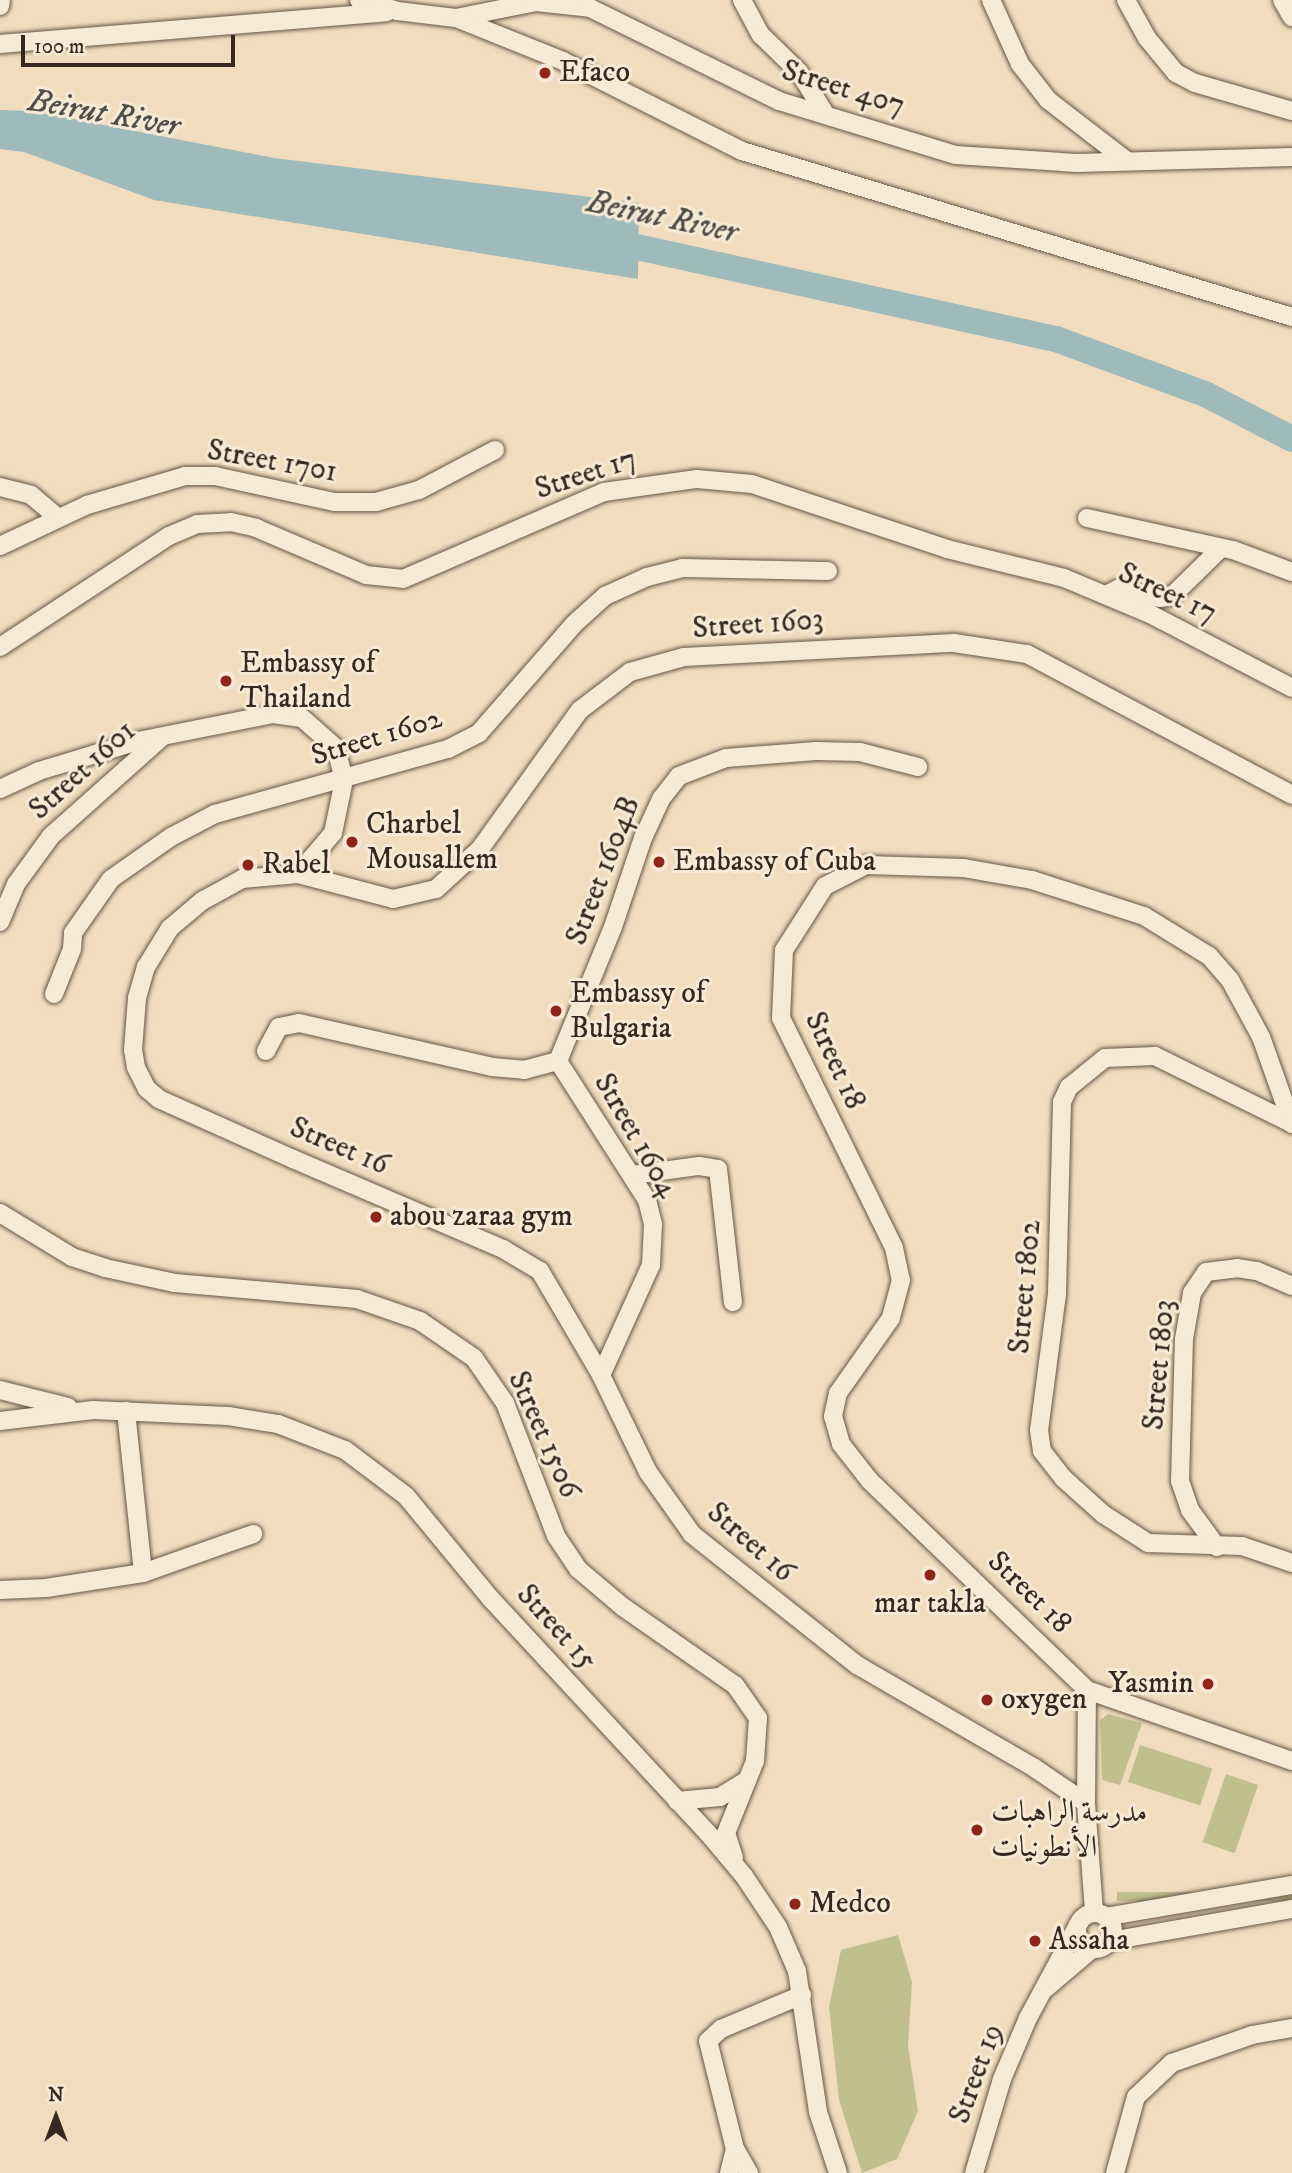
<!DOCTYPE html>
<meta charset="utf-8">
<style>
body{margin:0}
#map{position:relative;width:1292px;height:2173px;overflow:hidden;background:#f1ddbe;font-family:"IM FELL DW Pica",Amiri,serif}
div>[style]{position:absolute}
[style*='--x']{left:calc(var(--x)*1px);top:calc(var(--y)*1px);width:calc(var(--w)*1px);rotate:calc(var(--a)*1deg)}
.green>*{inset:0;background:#c1bf8d;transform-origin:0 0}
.water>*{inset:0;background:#9ebabb}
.river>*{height:26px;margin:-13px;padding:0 13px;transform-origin:13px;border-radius:13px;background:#9ebabb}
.roads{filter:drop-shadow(0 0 2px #655548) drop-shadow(0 0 2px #655548)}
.minor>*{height:18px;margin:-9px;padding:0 9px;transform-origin:9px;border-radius:9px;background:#f6e9d5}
.minor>.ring{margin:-9px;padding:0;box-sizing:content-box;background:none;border:18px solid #f6e9d5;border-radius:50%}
.dots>*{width:19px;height:19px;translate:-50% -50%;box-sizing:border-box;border:4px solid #f6e9d5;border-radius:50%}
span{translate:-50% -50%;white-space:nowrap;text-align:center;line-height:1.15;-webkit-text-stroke:6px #f6e9d5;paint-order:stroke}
.poi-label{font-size:30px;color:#362820}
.left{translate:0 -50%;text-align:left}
.right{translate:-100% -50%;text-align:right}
.street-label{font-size:30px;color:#362820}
.water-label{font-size:32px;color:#504c47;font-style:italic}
.north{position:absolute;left:21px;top:2082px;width:70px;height:70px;-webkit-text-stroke:5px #f6e9d5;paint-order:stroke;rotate:0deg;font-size:19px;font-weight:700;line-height:28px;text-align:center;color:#362820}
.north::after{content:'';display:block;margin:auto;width:24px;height:32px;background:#362820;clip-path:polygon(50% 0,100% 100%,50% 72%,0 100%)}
.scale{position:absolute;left:21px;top:35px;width:214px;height:32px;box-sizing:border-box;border:4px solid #362820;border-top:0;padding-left:9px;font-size:21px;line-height:24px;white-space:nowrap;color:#362820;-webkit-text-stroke:5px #f6e9d5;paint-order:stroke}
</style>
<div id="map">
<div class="green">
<div style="clip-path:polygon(1108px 1714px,1142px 1723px,1120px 1785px,1102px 1780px,1100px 1720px)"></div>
<div style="left:1140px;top:1745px;width:76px;height:39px;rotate:18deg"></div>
<div style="left:1226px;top:1774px;width:34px;height:72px;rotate:19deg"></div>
<div style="left:1292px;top:1892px;width:9px;height:175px;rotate:90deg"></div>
<div style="clip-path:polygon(898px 1935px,912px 1982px,908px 2046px,918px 2111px,897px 2159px,862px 2173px,839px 2100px,829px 2007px,841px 1950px)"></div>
</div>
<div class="water">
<div style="clip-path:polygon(0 110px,32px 111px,274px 158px,639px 203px,638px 279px,154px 200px,24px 152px,0 149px)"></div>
</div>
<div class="river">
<div style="--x:605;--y:240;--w:462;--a:12.4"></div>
<div style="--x:1056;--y:339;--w:159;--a:20.3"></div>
<div style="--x:1205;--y:394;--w:98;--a:27.3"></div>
</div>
<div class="roads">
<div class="minor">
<div style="--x:359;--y:0;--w:40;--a:16"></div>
<div style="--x:397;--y:11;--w:59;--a:6.8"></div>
<div style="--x:456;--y:18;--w:82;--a:-11.3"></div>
<div style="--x:536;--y:2;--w:54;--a:6.3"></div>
<div style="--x:590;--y:8;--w:211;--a:26.2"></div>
<div style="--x:779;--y:101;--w:185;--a:17"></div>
<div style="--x:956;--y:155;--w:121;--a:3.8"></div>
<div style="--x:1077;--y:163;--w:215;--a:-1.6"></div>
<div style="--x:742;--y:0;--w:40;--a:62"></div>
<div style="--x:761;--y:35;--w:53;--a:44.2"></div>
<div style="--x:799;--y:72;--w:47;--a:58"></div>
<div style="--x:991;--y:0;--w:70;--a:65.6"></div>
<div style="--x:1020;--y:64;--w:46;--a:52.1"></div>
<div style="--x:1048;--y:100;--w:100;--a:37.7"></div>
<div style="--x:1126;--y:0;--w:43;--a:61.1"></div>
<div style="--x:1147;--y:38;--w:45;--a:50.4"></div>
<div style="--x:1176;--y:73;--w:21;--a:28"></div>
<div style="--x:1195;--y:83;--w:101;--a:16.1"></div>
<div style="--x:1282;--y:0;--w:20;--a:60"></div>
<div style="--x:0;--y:6;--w:6;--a:-81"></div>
<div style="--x:456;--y:18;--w:115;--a:21.9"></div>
<div style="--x:563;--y:61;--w:200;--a:26.7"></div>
<div style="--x:742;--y:151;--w:575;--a:16.79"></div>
<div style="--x:0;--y:44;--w:388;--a:-4.7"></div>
<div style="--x:0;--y:487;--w:32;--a:14"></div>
<div style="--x:31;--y:495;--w:34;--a:40"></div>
<div style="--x:1087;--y:518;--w:149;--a:12.4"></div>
<div style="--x:1233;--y:550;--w:63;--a:20.4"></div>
<div style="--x:0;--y:546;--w:96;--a:-25.2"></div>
<div style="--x:87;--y:505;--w:102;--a:-16.5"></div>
<div style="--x:185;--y:476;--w:30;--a:0"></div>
<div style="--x:215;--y:476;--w:122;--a:12.3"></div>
<div style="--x:334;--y:502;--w:42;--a:0"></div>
<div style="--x:376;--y:502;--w:45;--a:-15.6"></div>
<div style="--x:419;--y:490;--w:86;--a:-27.8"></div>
<div style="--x:1106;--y:595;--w:13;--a:-27"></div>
<div style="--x:1118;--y:589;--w:43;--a:12.1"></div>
<div style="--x:1160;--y:598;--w:12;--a:-9"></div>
<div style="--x:1172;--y:596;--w:67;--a:-44.4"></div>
<div style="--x:0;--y:647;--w:202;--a:-33.3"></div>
<div style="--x:169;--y:536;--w:30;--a:-23"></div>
<div style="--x:197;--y:524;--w:34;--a:-3"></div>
<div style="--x:231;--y:522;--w:26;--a:13"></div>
<div style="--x:256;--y:528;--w:120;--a:23.1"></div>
<div style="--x:366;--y:575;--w:37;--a:6"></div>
<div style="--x:403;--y:579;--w:219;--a:-23.4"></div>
<div style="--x:604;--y:492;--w:94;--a:-8"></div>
<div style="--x:697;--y:479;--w:55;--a:5.2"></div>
<div style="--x:752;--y:484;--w:206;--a:18.4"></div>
<div style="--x:947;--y:549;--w:121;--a:13.9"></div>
<div style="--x:1064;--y:578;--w:93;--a:22.7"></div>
<div style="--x:1150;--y:614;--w:160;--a:27.5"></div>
<div style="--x:0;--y:789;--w:43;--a:-24.8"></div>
<div style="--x:39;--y:771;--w:103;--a:-16.9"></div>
<div style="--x:138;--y:741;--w:138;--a:-11.3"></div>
<div style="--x:273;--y:714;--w:29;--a:8"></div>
<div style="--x:302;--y:718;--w:45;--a:41.4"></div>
<div style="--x:336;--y:748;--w:33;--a:76"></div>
<div style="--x:344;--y:780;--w:54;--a:101.7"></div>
<div style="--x:333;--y:833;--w:54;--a:130.5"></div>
<div style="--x:0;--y:922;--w:41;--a:-67.2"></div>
<div style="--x:16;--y:884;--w:59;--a:-53.9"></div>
<div style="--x:51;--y:836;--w:149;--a:-41.7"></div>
<div style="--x:54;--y:994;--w:48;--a:-68.2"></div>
<div style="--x:72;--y:949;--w:16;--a:-86"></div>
<div style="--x:73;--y:933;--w:66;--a:-54.9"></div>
<div style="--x:111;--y:879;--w:73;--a:-35"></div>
<div style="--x:171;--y:837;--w:50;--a:-27.6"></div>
<div style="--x:215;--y:814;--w:242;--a:-15.6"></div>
<div style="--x:448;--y:749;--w:35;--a:-27"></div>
<div style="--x:479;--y:733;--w:145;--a:-48.9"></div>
<div style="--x:574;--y:624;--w:42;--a:-42.1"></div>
<div style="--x:605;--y:596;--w:46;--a:-24.3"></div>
<div style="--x:647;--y:577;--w:36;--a:-14"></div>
<div style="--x:682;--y:568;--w:146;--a:1.2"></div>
<div style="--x:266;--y:1051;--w:27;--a:-62"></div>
<div style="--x:279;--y:1027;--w:20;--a:-11"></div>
<div style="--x:299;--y:1023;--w:198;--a:12.8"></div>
<div style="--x:492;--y:1067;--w:32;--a:5"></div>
<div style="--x:524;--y:1070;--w:35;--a:-15"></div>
<div style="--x:558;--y:1061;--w:145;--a:-67.7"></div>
<div style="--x:613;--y:927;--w:94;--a:-71.4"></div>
<div style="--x:643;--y:838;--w:43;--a:-65.2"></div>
<div style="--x:661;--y:799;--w:29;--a:-52"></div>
<div style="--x:679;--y:776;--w:50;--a:-21"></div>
<div style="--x:726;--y:758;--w:90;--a:-4.4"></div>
<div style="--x:816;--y:751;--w:44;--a:1.3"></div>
<div style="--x:860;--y:752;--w:60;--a:14.5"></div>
<div style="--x:558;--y:1061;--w:165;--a:57.4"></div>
<div style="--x:647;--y:1200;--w:25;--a:76"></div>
<div style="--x:653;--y:1224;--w:41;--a:92.8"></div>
<div style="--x:651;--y:1265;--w:121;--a:114.4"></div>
<div style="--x:1291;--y:1123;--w:152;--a:-153.8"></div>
<div style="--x:1155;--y:1056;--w:50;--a:177.7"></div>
<div style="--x:1105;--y:1058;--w:46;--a:141.1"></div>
<div style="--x:1069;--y:1087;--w:17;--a:115"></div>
<div style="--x:1062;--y:1102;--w:192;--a:91.5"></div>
<div style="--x:1057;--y:1294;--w:137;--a:97.5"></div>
<div style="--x:1039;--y:1430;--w:21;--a:82"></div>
<div style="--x:1042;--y:1451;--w:34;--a:52"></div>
<div style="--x:1063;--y:1478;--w:54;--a:42"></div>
<div style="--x:1103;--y:1514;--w:54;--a:32.8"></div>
<div style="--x:1148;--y:1543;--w:94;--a:1.8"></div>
<div style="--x:1242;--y:1546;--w:53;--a:18.8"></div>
<div style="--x:1292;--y:1124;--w:92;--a:-109.6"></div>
<div style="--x:1261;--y:1037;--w:65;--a:-118.5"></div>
<div style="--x:1230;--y:980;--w:32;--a:-131"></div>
<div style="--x:1209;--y:956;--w:76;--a:-148.4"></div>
<div style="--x:1144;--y:916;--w:118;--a:-162.2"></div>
<div style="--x:1032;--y:880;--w:69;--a:-170"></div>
<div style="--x:964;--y:868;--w:98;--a:-178.2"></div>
<div style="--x:866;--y:865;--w:46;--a:152.9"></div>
<div style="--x:825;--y:886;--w:76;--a:122.6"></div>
<div style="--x:784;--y:950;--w:68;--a:92.5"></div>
<div style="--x:781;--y:1018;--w:256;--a:63.8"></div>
<div style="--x:894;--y:1248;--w:33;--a:78"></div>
<div style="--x:901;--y:1280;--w:39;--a:105"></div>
<div style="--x:891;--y:1318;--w:92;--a:125.2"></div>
<div style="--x:838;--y:1393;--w:24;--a:102"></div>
<div style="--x:833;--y:1416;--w:29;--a:74"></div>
<div style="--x:841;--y:1444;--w:47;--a:51.9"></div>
<div style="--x:870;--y:1481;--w:301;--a:43.9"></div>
<div style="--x:1087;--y:1690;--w:217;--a:19.1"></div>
<div style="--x:632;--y:1175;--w:68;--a:-7.7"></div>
<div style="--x:699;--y:1166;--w:19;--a:9"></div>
<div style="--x:718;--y:1169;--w:134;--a:83.6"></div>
<div style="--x:0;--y:1213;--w:84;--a:31.4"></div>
<div style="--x:72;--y:1257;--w:35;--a:18"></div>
<div style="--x:105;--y:1268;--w:72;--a:12.1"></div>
<div style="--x:175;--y:1283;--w:183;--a:5"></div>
<div style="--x:357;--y:1299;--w:67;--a:19.2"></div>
<div style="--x:420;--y:1321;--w:65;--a:34.4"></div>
<div style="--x:474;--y:1358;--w:55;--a:55.4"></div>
<div style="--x:505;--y:1403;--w:142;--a:69"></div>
<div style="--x:556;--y:1536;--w:40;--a:56"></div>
<div style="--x:578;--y:1569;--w:59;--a:40.2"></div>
<div style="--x:623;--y:1607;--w:136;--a:34.9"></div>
<div style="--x:735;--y:1685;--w:40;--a:55.1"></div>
<div style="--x:758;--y:1718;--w:43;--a:94"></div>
<div style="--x:755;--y:1761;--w:78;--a:111.9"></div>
<div style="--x:726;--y:1833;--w:26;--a:72"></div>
<div style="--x:0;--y:1390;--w:70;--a:14"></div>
<div style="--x:126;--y:1411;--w:163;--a:84"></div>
<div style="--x:0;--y:1421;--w:94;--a:-6.7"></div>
<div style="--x:93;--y:1410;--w:135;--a:2.5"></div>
<div style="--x:228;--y:1416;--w:51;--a:9.1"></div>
<div style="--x:278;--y:1424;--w:72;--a:21.2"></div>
<div style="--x:345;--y:1450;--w:76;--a:37"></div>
<div style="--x:406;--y:1496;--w:134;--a:50.5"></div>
<div style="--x:491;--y:1599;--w:318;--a:47.2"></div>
<div style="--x:707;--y:1832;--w:57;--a:49.9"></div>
<div style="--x:744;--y:1876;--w:61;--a:56.3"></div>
<div style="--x:778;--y:1927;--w:48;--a:66.6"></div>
<div style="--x:797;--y:1971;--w:143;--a:81.5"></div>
<div style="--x:818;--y:2112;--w:64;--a:71.8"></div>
<div style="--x:1217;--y:1547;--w:46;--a:-126.1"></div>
<div style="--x:1190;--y:1510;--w:31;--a:-109"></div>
<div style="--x:1180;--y:1481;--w:142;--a:-88.4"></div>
<div style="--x:1184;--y:1339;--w:47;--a:-80.1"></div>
<div style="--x:1192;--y:1293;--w:25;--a:-56"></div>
<div style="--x:1206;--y:1272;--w:31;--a:-7"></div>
<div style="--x:1237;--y:1268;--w:20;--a:9"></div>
<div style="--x:1257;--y:1271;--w:38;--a:23"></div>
<div style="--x:0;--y:1590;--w:46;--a:-2.5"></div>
<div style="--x:46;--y:1588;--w:98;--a:-8.8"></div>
<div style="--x:143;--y:1573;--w:117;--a:-19.5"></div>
<div style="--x:1087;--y:1690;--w:113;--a:90.5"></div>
<div style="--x:1086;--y:1803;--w:110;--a:85.8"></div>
<div style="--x:677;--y:1801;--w:43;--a:-5.3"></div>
<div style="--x:720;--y:1797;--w:32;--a:-32"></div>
<div style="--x:1086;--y:1803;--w:64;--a:-145.8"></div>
<div style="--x:1033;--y:1767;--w:203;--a:-149.9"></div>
<div style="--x:857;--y:1665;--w:211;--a:-141.6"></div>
<div style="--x:692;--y:1534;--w:76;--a:-125.4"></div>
<div style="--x:648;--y:1472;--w:108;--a:-115.9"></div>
<div style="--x:601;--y:1375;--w:121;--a:-120.4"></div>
<div style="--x:540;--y:1271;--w:43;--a:-149.3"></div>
<div style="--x:503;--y:1249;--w:228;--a:-156.8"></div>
<div style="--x:293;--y:1159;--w:147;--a:-155.9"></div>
<div style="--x:159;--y:1099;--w:16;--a:-140"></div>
<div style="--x:147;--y:1089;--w:25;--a:-117"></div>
<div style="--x:136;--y:1067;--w:17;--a:-100"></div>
<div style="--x:133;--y:1050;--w:52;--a:-85.6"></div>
<div style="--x:137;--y:998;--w:32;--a:-74"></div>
<div style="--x:146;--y:967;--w:46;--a:-58.4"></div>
<div style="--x:170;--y:928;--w:42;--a:-40.2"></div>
<div style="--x:202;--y:901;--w:46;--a:-28.8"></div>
<div style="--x:242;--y:879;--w:56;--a:-5.1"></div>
<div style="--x:298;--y:874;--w:98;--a:14.7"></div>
<div style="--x:393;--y:899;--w:44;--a:-13.1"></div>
<div style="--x:436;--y:889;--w:59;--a:-42.3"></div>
<div style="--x:480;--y:849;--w:171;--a:-54.3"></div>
<div style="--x:580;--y:710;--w:63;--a:-37.2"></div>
<div style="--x:630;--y:672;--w:56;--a:-15.5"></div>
<div style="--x:684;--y:657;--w:270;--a:-3"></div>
<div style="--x:954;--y:643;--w:74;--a:8.6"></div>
<div style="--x:1027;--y:654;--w:300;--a:28"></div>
<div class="ring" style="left:1077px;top:1913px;width:18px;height:18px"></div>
<div style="--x:1105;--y:1917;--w:190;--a:-9.7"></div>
<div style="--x:1110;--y:1941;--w:185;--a:-10"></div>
<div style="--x:1046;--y:1988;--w:60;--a:-40.3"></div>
<div style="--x:729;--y:2173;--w:25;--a:-76"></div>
<div style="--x:749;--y:2173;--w:28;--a:-120"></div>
<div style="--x:735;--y:2149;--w:111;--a:-104"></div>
<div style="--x:708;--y:2041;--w:18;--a:-43"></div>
<div style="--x:721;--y:2029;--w:88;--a:-22.8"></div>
<div style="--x:974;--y:2173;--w:98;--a:-73.4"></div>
<div style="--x:1002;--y:2079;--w:66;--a:-66.9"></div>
<div style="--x:1028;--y:2018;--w:103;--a:-61.7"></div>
<div style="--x:1115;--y:2173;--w:79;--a:-74.6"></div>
<div style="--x:1136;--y:2097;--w:50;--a:-43.4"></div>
<div style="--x:1172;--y:2063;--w:85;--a:-19.3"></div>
<div style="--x:1252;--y:2035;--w:41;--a:-9.9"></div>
</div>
</div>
<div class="dots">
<div style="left:545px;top:73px;background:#8f2418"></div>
<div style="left:226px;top:681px;background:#8f2418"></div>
<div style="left:352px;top:842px;background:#8f2418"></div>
<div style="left:659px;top:862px;background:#8f2418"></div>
<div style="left:248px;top:865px;background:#8f2418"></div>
<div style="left:556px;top:1011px;background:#8f2418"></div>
<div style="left:376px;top:1217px;background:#8f2418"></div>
<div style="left:930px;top:1575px;background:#8f2418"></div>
<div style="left:1208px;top:1684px;background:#8f2418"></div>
<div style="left:987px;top:1700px;background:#8f2418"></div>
<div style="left:977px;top:1830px;background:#8f2418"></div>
<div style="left:795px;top:1904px;background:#8f2418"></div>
<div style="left:1035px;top:1941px;background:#8f2418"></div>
</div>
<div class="poi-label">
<span class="left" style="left:559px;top:73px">Efaco</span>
<span class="left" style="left:240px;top:681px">Embassy of<br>Thailand</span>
<span class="left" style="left:366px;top:842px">Charbel<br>Mousallem</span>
<span class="left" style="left:673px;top:862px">Embassy of Cuba</span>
<span class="left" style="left:262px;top:865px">Rabel</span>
<span class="left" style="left:570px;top:1011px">Embassy of<br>Bulgaria</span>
<span class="left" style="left:390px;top:1217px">abou zaraa gym</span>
<span style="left:930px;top:1604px">mar takla</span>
<span class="right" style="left:1194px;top:1684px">Yasmin</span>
<span class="left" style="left:1001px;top:1700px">oxygen</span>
<span class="left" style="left:991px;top:1830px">مدرسة الراهبات<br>الأنطونيات</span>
<span class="left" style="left:809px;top:1904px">Medco</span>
<span class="left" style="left:1049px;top:1941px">Assaha</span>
</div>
<div class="street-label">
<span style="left:843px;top:89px;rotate:17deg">Street 407</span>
<span style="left:272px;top:462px;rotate:10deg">Street 1701</span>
<span style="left:586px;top:475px;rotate:-18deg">Street 17</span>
<span style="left:1167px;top:594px;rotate:25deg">Street 17</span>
<span style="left:758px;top:625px;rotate:-4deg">Street 1603</span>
<span style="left:377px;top:738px;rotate:-17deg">Street 1602</span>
<span style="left:83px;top:771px;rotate:-42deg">Street 1601</span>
<span style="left:604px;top:871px;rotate:-69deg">Street 1604B</span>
<span style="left:834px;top:1061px;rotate:65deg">Street 18</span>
<span style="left:635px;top:1136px;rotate:60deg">Street 1604</span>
<span style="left:339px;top:1147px;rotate:23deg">Street 16</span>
<span style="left:1026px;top:1287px;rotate:-85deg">Street 1802</span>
<span style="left:1160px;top:1365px;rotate:-85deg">Street 1803</span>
<span style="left:543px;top:1435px;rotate:66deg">Street 1506</span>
<span style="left:750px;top:1543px;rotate:41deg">Street 16</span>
<span style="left:1029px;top:1593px;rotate:44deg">Street 18</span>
<span style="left:556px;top:1628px;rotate:48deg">Street 15</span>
<span style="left:977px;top:2074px;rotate:-70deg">Street 19</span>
</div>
<div class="water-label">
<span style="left:104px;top:114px;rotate:10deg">Beirut River</span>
<span style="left:662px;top:218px;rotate:12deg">Beirut River</span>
</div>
<div class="north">N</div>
<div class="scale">100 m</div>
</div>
